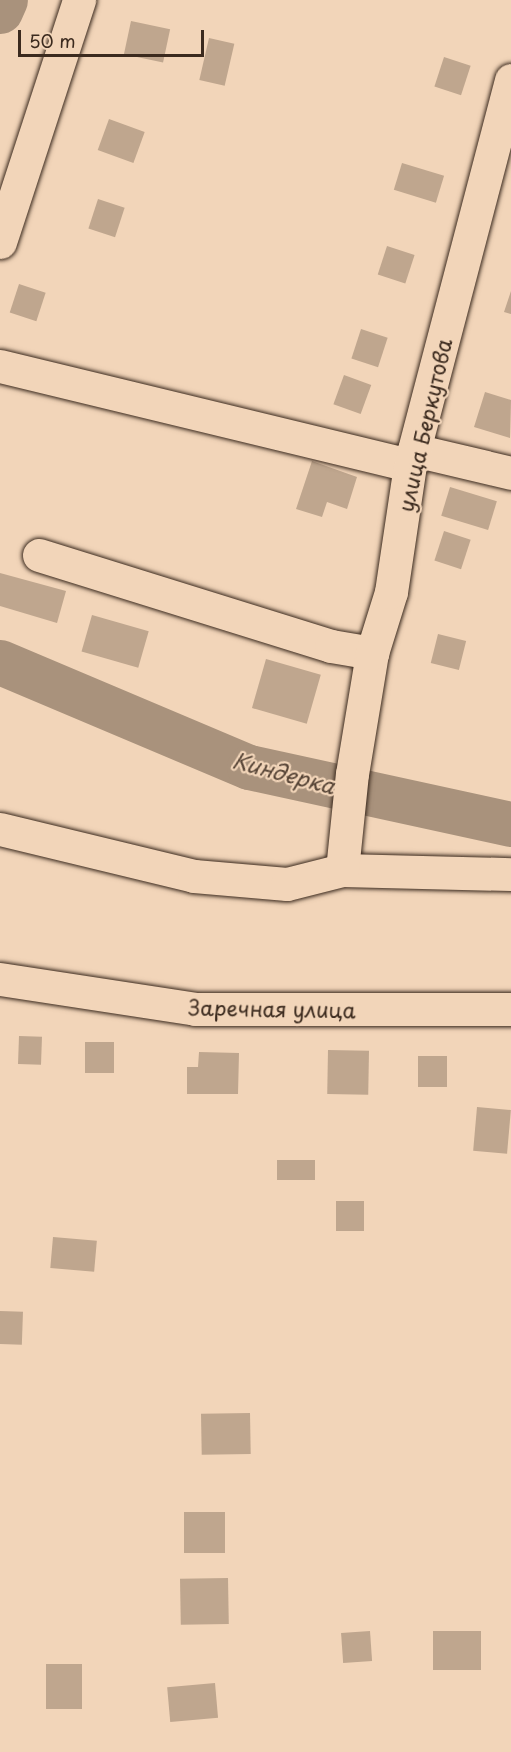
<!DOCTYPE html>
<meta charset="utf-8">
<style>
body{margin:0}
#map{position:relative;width:511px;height:1752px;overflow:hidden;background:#f2d5b9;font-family:"Playpen Sans",sans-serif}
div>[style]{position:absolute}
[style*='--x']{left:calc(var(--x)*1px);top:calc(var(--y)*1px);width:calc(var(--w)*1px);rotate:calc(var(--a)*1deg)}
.river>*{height:45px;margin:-22.5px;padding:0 22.5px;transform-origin:22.5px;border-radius:22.5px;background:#a9927c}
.building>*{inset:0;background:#bfa68e;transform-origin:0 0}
.roads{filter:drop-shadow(0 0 2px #3b2a1e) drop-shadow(0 0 2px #3b2a1e)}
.minor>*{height:33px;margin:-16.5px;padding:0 16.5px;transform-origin:16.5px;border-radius:16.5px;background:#f2d5b9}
span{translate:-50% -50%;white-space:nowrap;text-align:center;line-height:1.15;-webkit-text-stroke:4.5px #f2d5b9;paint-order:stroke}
.street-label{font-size:21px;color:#3b2a1e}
.water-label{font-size:22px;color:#564436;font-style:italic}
.scale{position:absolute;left:18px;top:30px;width:186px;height:27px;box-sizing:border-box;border:3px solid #3b2a1e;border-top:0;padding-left:8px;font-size:18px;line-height:21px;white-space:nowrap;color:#3b2a1e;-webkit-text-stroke:4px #f2d5b9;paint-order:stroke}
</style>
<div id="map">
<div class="river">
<div style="--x:0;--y:11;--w:12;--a:-66"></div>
<div style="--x:0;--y:662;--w:270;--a:22.9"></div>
<div style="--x:249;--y:767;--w:268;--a:12.3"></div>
</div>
<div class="building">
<div style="left:131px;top:21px;width:40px;height:34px;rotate:12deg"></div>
<div style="left:209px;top:38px;width:26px;height:43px;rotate:13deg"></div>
<div style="left:444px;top:57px;width:28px;height:31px;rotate:18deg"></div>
<div style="left:109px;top:119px;width:38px;height:33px;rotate:20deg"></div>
<div style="left:402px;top:163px;width:44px;height:28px;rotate:17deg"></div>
<div style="left:98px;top:199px;width:28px;height:31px;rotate:18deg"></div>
<div style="left:387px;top:246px;width:29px;height:30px;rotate:18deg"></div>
<div style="left:19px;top:284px;width:28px;height:30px;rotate:18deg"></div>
<div style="clip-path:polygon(511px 291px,511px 314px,504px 312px)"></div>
<div style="left:361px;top:329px;width:28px;height:31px;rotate:18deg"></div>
<div style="left:344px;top:375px;width:29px;height:31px;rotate:20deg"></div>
<div style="clip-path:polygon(485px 392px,511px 400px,510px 438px,474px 427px)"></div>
<div style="clip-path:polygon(312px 461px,357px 477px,347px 509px,327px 502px,322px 517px,296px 509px)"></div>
<div style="left:450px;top:487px;width:49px;height:30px;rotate:17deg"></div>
<div style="left:444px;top:531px;width:28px;height:31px;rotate:18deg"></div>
<div style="clip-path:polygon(0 573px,66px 591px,57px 623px,0 606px)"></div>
<div style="left:92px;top:615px;width:59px;height:38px;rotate:16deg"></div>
<div style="left:438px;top:634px;width:29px;height:30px;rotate:14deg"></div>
<div style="left:266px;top:659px;width:57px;height:51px;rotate:16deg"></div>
<div style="left:19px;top:1036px;width:23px;height:28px;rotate:2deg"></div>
<div style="left:85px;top:1042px;width:29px;height:31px"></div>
<div style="left:328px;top:1050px;width:41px;height:44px;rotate:1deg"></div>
<div style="clip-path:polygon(199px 1052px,239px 1053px,238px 1094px,187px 1094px,187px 1067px,198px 1067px)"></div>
<div style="left:418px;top:1056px;width:29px;height:31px"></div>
<div style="left:477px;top:1107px;width:34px;height:44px;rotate:5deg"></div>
<div style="left:315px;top:1160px;width:20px;height:38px;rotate:90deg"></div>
<div style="left:336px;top:1201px;width:28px;height:30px"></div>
<div style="left:53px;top:1237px;width:44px;height:31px;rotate:5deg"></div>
<div style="left:0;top:1311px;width:23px;height:33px;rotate:2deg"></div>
<div style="left:250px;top:1413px;width:41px;height:49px;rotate:89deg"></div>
<div style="left:184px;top:1512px;width:41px;height:41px"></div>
<div style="left:228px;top:1578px;width:46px;height:48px;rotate:89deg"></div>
<div style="left:370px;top:1631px;width:30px;height:29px;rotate:86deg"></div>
<div style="left:433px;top:1631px;width:48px;height:39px"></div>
<div style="left:46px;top:1664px;width:36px;height:45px"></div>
<div style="left:215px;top:1683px;width:35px;height:48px;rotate:85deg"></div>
</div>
<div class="roads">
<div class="minor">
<div style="--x:0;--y:242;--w:255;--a:-71.9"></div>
<div style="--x:0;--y:366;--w:422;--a:13.6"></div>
<div style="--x:414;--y:450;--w:100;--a:13.3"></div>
<div style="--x:39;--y:555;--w:306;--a:17.3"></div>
<div style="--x:331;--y:646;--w:42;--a:9.7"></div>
<div style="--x:0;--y:829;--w:200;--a:13.6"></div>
<div style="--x:194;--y:876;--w:93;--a:4.9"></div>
<div style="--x:287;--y:884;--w:57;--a:-14.3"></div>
<div style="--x:342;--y:870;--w:169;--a:1.4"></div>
<div style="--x:342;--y:870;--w:97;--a:-84.1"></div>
<div style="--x:352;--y:774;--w:123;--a:-80.6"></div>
<div style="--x:372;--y:653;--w:64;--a:-72.7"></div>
<div style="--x:391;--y:592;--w:128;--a:-81.5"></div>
<div style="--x:410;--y:465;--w:398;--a:-75.3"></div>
<div style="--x:0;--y:979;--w:197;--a:8.7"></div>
<div style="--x:195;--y:1009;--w:316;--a:0"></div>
</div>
</div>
<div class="street-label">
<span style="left:424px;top:425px;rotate:-77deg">улица Беркутова</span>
<span style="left:272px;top:1008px;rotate:1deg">Заречная улица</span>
</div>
<div class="water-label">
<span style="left:284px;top:772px;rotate:15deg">Киндерка</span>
</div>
<div class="scale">50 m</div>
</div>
